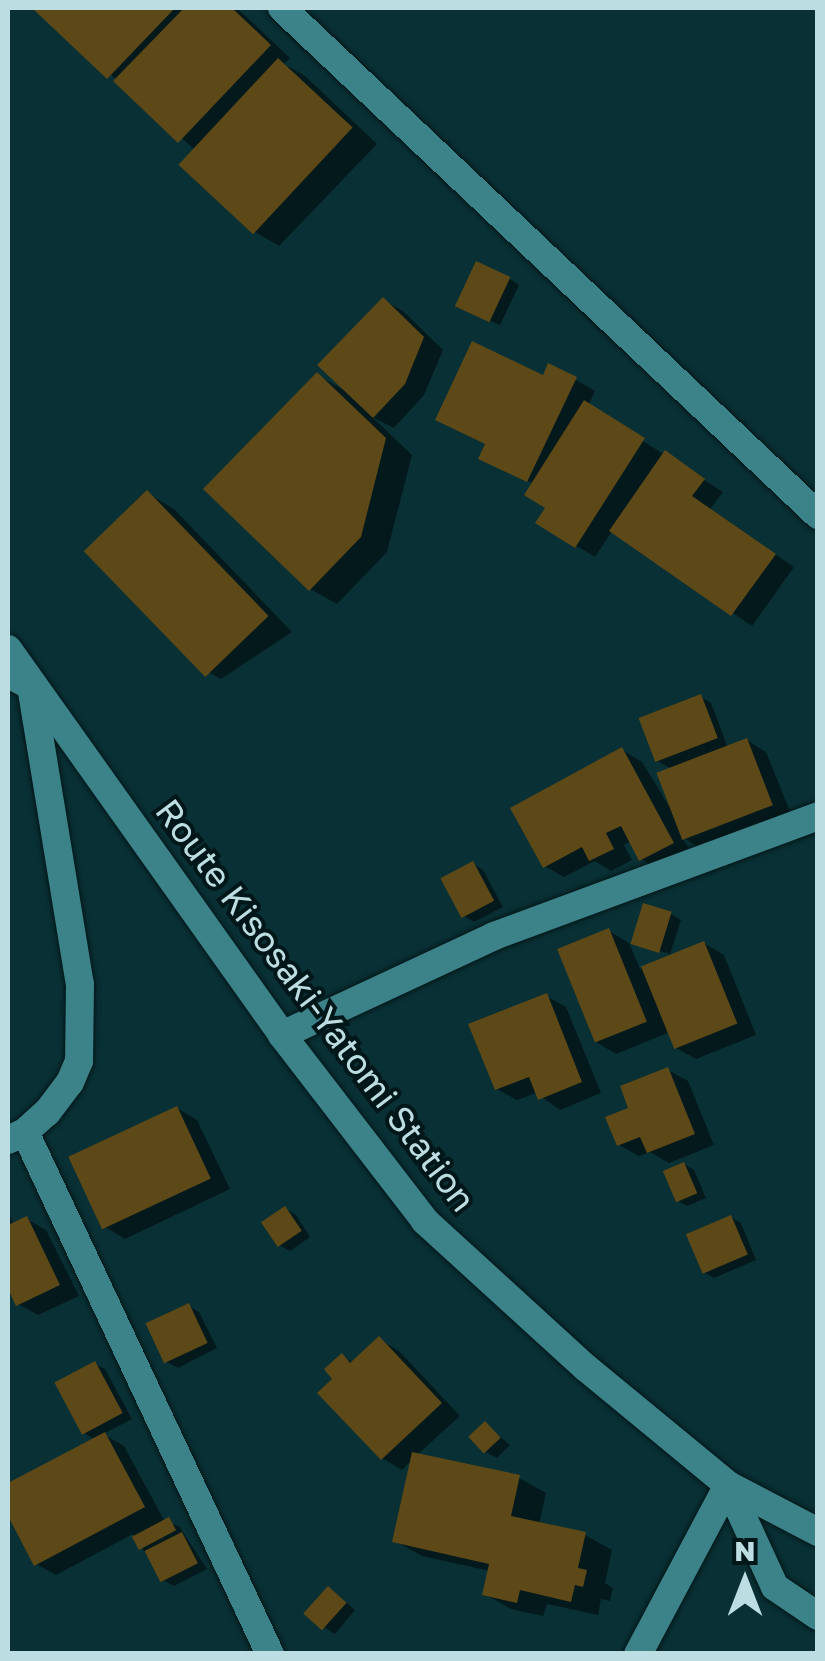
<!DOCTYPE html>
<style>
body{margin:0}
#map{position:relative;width:825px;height:1661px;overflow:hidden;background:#093034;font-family:"Golos Text",sans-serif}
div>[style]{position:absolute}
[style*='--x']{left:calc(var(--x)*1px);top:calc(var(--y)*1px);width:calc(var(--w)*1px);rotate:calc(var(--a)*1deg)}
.shadow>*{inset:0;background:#0007}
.building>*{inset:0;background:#5d4817;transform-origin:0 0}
.roads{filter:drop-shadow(0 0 2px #021618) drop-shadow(0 0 2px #021618)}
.minor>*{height:28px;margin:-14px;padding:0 14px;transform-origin:14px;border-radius:14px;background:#3c8289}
.tertiary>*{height:28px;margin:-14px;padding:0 14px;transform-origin:14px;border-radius:14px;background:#3c8289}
.secondary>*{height:28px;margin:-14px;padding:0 14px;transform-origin:14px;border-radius:14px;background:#3c8289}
span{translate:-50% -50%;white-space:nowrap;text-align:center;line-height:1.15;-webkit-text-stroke:8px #00171a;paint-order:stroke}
.street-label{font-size:35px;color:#bcdde1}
.frame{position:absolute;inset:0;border:10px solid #bcdde1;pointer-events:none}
.north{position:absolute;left:695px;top:1531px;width:100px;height:100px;-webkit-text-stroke:8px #00171a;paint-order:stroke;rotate:0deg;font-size:28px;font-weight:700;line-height:40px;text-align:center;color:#bcdde1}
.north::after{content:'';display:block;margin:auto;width:35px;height:45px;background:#bcdde1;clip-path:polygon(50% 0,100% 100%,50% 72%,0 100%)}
</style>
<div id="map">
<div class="shadow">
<div style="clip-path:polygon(36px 8px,237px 8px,290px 58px,284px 64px,305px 76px,377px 144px,279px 246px,253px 231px,194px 149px)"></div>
<div style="clip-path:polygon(510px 279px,519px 285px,500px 325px,468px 311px)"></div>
<div style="clip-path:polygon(383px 300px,403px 311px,443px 350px,424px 395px,394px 428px,372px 417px,412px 455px,387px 552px,337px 604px,310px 589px,317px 375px,344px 390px)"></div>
<div style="clip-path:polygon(544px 378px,576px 380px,595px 391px,588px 406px,723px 492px,710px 509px,794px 567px,752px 626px,613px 530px,595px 557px,538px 523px,548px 507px,534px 484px,501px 469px)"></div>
<div style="clip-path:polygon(147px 493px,174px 509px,292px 632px,221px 679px,194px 664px)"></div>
<div style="clip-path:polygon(701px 697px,711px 703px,728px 748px,747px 740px,766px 752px,792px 816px,704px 850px,683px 838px,692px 854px,661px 871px,641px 859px,632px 841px,624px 845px,632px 860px,611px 871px,595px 861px,564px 877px,544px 866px,622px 750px,642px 762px,677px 819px,672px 769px,657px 761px)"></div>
<div style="clip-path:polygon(473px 864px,483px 870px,503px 907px,474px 922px,464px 916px)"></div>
<div style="clip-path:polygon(671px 914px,681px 920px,670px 954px,633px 943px)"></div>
<div style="clip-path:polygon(609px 931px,629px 943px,640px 969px,704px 943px,724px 955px,756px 1035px,696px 1059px,676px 1048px,670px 1032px,616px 1054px,596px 1042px)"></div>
<div style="clip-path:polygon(546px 996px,566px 1007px,601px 1093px,560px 1110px,536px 1093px,517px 1100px,497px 1089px)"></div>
<div style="clip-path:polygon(668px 1070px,688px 1081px,714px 1145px,669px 1163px,650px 1152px,639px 1156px,619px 1145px,632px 1109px)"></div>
<div style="clip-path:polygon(177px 1108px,197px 1120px,230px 1189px,125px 1239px,105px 1227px)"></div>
<div style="clip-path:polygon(684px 1164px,694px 1170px,706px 1198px,687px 1206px,677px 1200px)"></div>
<div style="clip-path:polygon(286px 1209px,296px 1215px,310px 1237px,290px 1251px,279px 1245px)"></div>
<div style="clip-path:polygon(8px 1211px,14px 1225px,27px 1219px,46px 1230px,79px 1296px,38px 1315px,18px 1304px,8px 1284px)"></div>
<div style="clip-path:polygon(731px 1217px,741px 1223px,756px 1260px,714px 1278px,704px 1272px)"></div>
<div style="clip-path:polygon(189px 1306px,199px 1312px,217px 1348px,178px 1368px,167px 1362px)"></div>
<div style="clip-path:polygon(379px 1339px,399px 1351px,460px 1416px,417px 1455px,519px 1478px,546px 1493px,539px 1525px,585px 1535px,612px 1550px,605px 1583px,613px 1588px,610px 1601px,601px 1599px,598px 1615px,547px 1604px,543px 1616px,511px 1609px,485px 1594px,490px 1571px,422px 1556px,395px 1541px,413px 1459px,402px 1470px,382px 1458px,336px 1379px,342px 1356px,354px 1363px)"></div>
<div style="clip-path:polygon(95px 1364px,105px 1369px,132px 1419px,103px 1434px,124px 1446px,165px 1522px,179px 1526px,207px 1569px,174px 1586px,163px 1580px,133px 1534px,56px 1575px,36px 1564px,8px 1511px,8px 1486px,95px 1440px,84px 1433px)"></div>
<div style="clip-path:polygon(485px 1424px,510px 1445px,497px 1458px,486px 1452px)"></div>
<div style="clip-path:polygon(338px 1595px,355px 1610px,335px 1634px,325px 1628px)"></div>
</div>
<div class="building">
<div style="clip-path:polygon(32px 8px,175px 8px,107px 79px)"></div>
<div style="clip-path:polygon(184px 8px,232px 8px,271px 45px,178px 143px,113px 81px)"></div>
<div style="left:278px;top:58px;width:102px;height:146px;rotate:43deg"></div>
<div style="left:476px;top:261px;width:38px;height:50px;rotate:25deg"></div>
<div style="clip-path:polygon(383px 297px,424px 337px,405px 384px,373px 418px,317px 365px)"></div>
<div style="clip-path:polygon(472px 341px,543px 375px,548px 363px,577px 377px,527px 482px,478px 459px,485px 444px,435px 420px)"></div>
<div style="clip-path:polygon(317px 372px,386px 438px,361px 537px,309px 591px,203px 489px)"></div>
<div style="clip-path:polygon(584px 400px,645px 438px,575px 548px,535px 523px,545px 508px,524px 495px)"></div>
<div style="clip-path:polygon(665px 450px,705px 479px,692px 496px,776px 554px,731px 616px,609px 531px)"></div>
<div style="left:147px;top:490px;width:175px;height:88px;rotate:46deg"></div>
<div style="left:701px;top:694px;width:47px;height:67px;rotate:69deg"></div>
<div style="left:747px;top:738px;width:72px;height:97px;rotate:69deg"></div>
<div style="clip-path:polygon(622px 747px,674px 843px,639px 861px,621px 826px,606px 833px,614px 849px,589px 861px,582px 847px,543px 868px,510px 808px)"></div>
<div style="left:473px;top:861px;width:45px;height:37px;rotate:62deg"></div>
<div style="left:643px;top:903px;width:30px;height:43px;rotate:17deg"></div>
<div style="left:609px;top:928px;width:101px;height:56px;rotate:68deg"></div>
<div style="left:704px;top:941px;width:89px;height:68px;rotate:68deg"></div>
<div style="clip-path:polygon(547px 993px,582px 1082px,538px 1100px,529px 1077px,495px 1090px,468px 1024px)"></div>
<div style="clip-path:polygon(668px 1067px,695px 1134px,647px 1153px,640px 1137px,617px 1146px,605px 1117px,628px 1108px,620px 1086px)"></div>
<div style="left:177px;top:1106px;width:80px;height:120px;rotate:65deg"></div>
<div style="left:684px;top:1162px;width:34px;height:23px;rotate:67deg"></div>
<div style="left:285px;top:1206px;width:30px;height:29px;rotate:56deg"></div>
<div style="left:731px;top:1215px;width:43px;height:49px;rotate:67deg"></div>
<div style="clip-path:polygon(27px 1216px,60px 1285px,16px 1306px,8px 1289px,8px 1225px)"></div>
<div style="left:189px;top:1303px;width:44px;height:48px;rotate:65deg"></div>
<div style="clip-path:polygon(379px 1336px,442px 1403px,381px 1460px,317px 1393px,332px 1379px,324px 1369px,342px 1353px,350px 1363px)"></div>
<div style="left:95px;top:1361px;width:59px;height:46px;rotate:62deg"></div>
<div style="left:485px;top:1421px;width:23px;height:23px;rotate:47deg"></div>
<div style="clip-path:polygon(105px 1432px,145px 1507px,34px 1566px,8px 1516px,8px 1483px)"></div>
<div style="clip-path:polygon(412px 1452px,520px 1475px,511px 1516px,586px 1532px,578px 1568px,587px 1570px,583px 1587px,575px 1585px,571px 1602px,520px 1590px,517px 1603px,482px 1595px,489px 1564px,392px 1542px)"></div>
<div style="left:169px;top:1517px;width:15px;height:42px;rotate:62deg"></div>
<div style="left:182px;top:1532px;width:35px;height:42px;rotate:63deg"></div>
<div style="left:328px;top:1586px;width:25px;height:37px;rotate:42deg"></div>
</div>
<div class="roads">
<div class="minor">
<div style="--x:282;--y:8;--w:738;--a:43.41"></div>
<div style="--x:8;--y:674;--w:26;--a:28"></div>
<div style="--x:31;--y:686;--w:302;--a:80.7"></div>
<div style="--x:80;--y:984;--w:77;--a:90.7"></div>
<div style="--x:79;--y:1061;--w:23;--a:113"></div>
<div style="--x:70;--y:1082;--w:38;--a:127"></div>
<div style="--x:47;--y:1112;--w:30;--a:138"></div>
<div style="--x:25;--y:1132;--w:19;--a:155"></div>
<div style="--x:282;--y:1035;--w:234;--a:-25"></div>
<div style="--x:494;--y:936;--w:346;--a:-20.3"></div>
<div style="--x:25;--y:1132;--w:577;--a:64.86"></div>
</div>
<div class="tertiary">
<div style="--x:728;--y:1485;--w:112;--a:65.3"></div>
<div style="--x:775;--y:1587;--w:52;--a:34"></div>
<div style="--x:728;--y:1485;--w:102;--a:27.6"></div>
</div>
<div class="secondary">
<div style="--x:8;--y:649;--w:473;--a:54.6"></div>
<div style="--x:282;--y:1035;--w:235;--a:52.4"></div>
<div style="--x:425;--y:1221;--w:217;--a:42.4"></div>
<div style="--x:585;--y:1367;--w:185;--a:39.5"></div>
<div style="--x:728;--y:1485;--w:191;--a:118"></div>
</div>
</div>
<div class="street-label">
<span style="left:316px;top:1005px;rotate:53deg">Route Kisosaki-Yatomi Station</span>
</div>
<div class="frame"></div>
<div class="north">N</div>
</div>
